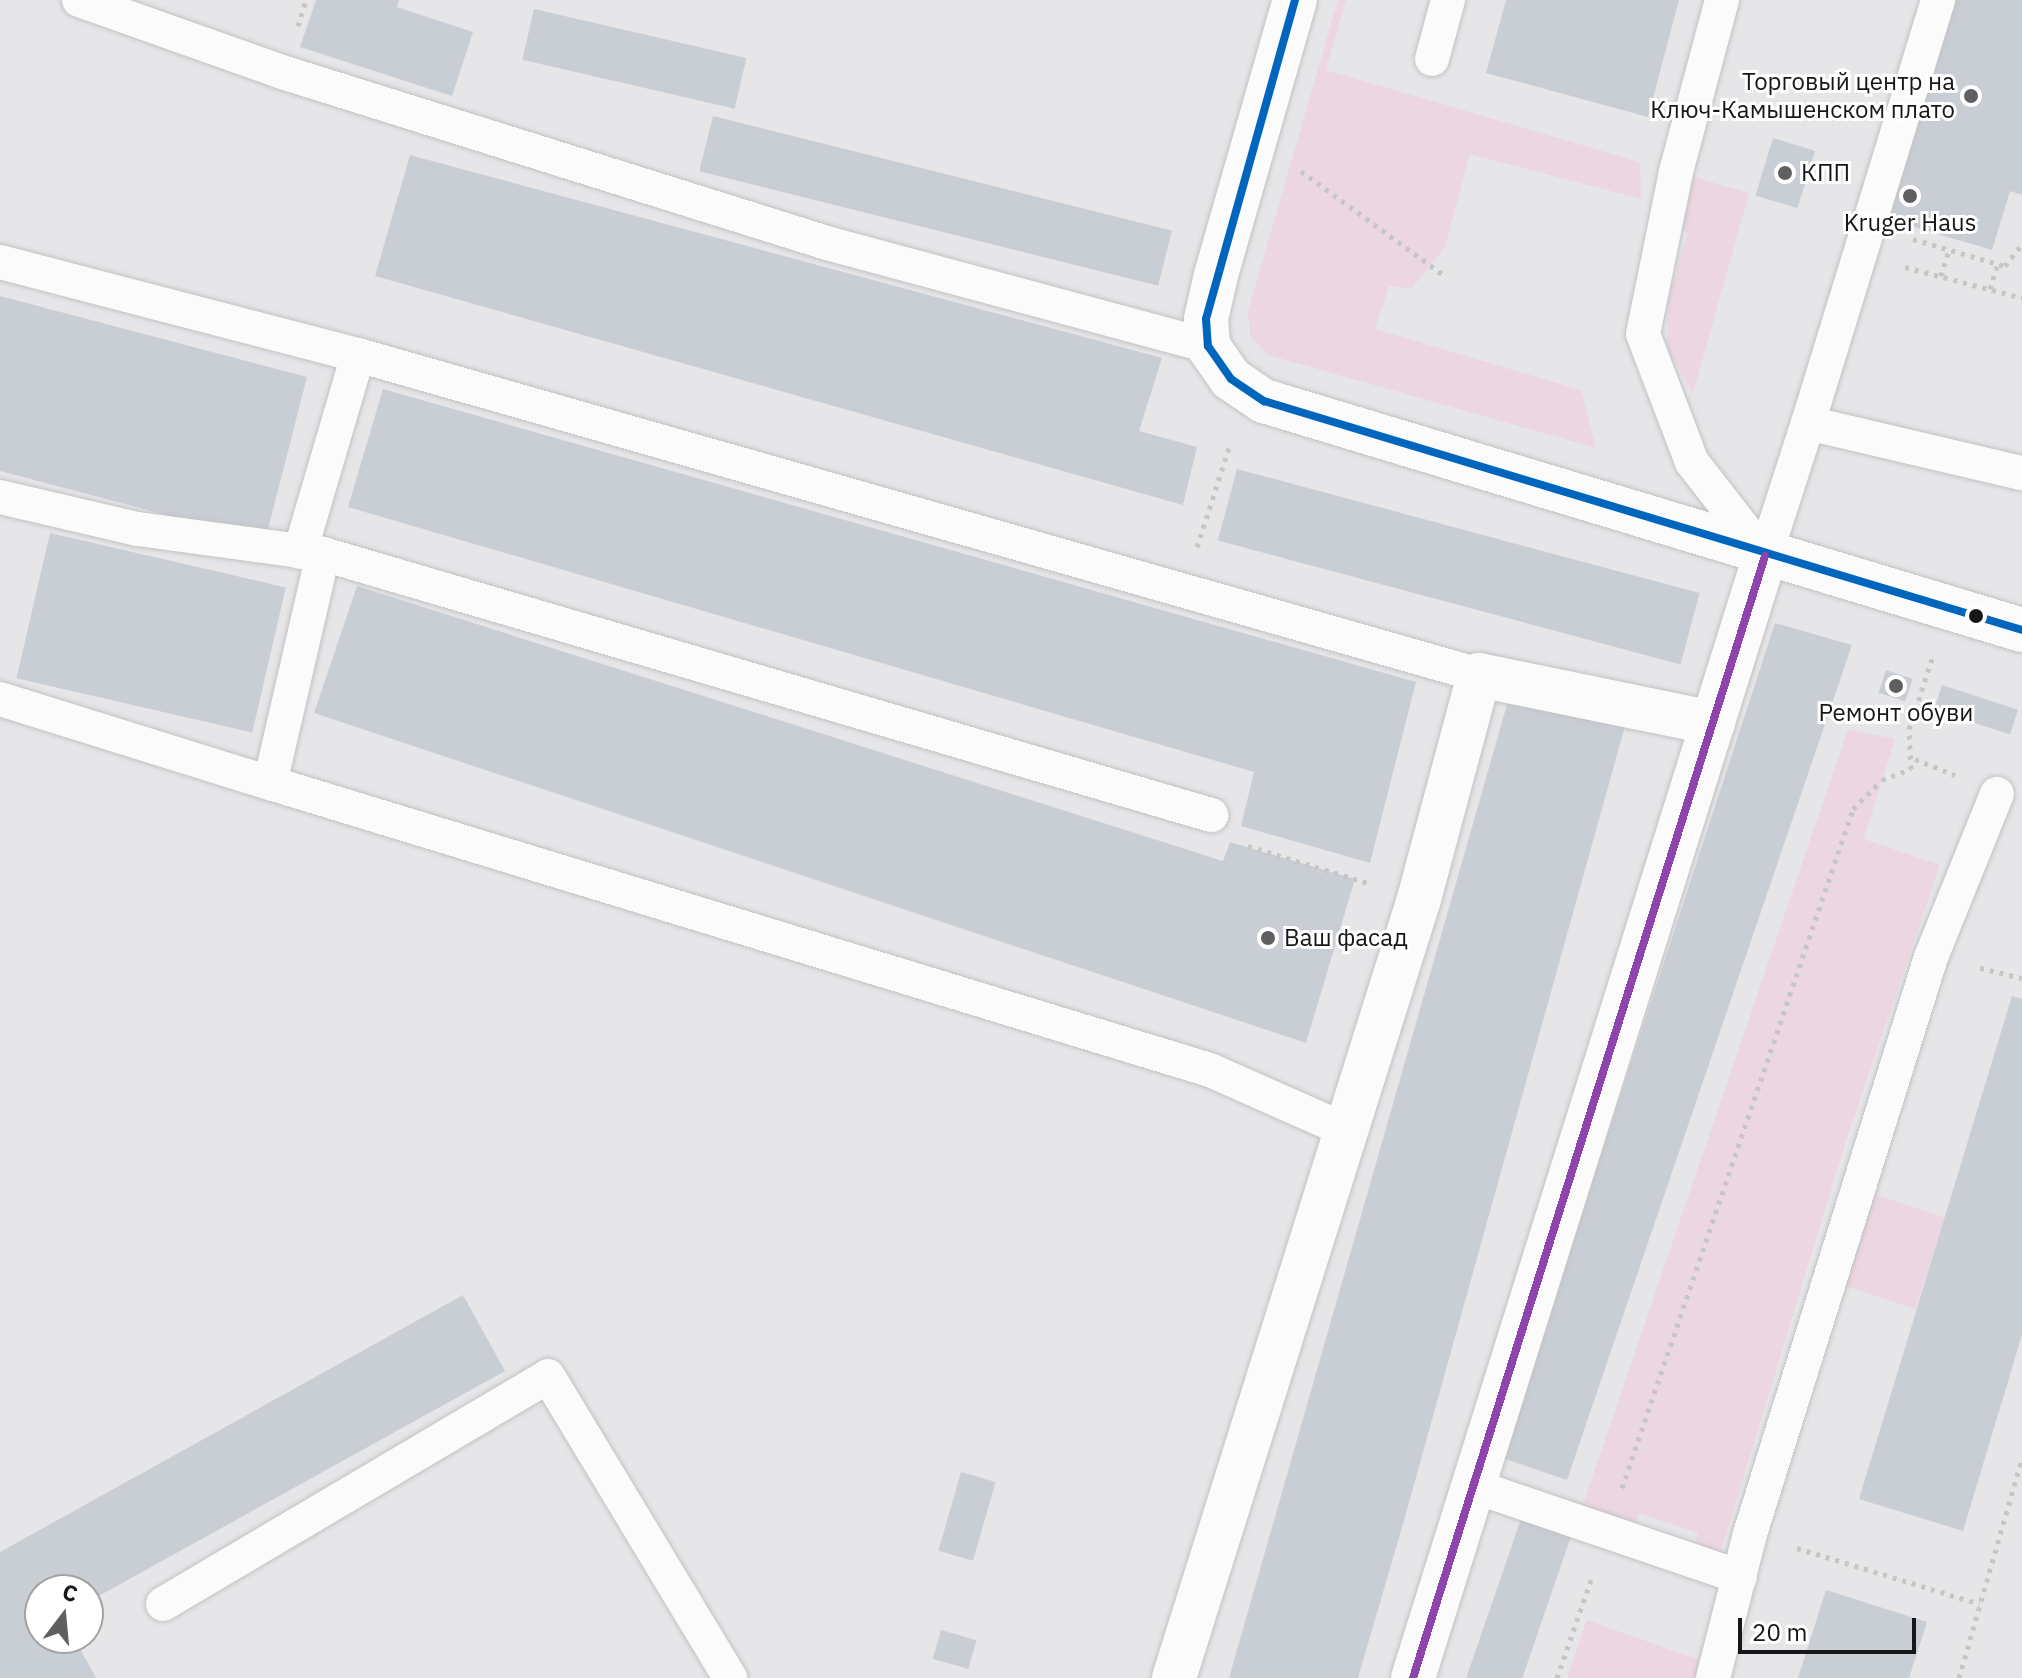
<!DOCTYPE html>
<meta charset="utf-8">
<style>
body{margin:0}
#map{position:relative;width:2022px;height:1678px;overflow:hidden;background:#e6e6e9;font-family:"IBM Plex Sans",sans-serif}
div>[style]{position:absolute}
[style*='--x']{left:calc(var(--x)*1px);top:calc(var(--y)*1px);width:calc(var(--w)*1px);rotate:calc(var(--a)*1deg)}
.green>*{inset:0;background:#ecd6e1;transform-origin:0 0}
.building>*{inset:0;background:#c9ced5;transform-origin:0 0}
.path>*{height:5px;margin-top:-2.5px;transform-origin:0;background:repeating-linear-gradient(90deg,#c6c6c6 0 4px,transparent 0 10px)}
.roads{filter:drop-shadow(0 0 2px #c2c2c4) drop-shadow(0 0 2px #c2c2c4)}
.service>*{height:34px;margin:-17px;padding:0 17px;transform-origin:17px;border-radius:17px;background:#fbfbfc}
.minor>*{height:44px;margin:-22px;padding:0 22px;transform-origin:22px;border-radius:22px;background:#fbfbfc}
.tertiary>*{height:44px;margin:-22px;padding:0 22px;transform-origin:22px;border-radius:22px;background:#fbfbfc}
.bus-1>*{height:8px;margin:-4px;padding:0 4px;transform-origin:4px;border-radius:4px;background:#0065bd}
.bus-2>*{height:8px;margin:-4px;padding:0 4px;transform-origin:4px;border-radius:4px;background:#8e44ad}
.dots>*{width:22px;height:22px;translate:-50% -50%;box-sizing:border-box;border:4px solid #fff;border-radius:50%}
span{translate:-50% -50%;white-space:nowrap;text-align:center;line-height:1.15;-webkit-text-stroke:6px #fff;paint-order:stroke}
.poi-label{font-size:24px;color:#171719}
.right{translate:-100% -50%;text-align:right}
.left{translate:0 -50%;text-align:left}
.north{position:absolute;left:24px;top:1574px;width:80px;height:80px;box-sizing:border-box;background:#fff;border:2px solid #a2a2a3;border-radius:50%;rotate:16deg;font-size:22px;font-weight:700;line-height:32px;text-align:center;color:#171719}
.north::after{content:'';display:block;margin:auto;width:28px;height:36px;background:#5f5f62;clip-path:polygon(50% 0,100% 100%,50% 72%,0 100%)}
.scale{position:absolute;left:1738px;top:1618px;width:178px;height:36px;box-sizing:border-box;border:4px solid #171719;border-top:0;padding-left:10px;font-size:24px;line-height:28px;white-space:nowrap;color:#171719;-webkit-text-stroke:6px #fff;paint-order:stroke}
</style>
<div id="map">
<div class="green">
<div style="clip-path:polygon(1338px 0,1346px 0,1326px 70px,1640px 162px,1641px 199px,1470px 154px,1445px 247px,1411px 289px,1389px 286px,1375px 329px,1581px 390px,1596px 448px,1268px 355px,1250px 336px,1248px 311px)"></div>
<div style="clip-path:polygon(1694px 177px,1749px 193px,1693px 394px,1667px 348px,1668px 301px,1688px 232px,1677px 228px)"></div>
<div style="clip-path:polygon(1848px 729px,1895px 739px,1864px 839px,1940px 865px,1847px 1138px,1718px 1561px,1693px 1550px,1698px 1533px,1639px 1513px,1634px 1530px,1580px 1513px)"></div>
<div style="left:1870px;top:1193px;width:79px;height:96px;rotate:18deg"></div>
<div style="clip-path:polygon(1587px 1620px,1705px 1662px,1708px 1678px,1567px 1678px)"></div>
</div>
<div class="building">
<div style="clip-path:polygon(316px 0,399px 0,397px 7px,473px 32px,452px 96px,300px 47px)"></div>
<div style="clip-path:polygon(1506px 0,1679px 0,1648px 117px,1486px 73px)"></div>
<div style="clip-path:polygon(1949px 0,2022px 0,2022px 195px,2010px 191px,1992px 250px,1884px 218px)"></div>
<div style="left:534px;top:9px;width:218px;height:52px;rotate:13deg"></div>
<div style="left:713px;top:116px;width:473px;height:57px;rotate:14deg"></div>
<div style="left:1773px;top:138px;width:44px;height:60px;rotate:17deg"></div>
<div style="clip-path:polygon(410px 155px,1162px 358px,1139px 431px,1197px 447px,1183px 505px,375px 276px)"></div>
<div style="clip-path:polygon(0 296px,307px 377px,265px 541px,0 471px)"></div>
<div style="clip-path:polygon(383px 389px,1416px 682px,1370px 863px,1241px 826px,1254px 772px,348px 507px)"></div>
<div style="left:1237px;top:469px;width:479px;height:74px;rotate:15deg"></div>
<div style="left:50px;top:533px;width:242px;height:149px;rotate:13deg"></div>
<div style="clip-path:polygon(357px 586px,1223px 861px,1230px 842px,1355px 879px,1306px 1043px,314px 713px)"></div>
<div style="clip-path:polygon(1775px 623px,1852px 645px,1567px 1480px,1502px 1458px)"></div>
<div style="left:1886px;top:670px;width:28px;height:24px;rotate:18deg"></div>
<div style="left:1942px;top:685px;width:80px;height:26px;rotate:18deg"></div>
<div style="clip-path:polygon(1510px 694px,1625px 726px,1405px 1517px,1358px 1678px,1229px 1678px)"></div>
<div style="clip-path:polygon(2012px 996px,2022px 999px,2022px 1335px,1963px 1531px,1859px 1499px)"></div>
<div style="clip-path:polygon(463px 1295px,505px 1371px,88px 1602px,88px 1590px,40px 1590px,40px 1638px,74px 1638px,96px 1678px,0 1678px,0 1552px)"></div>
<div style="left:961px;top:1472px;width:36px;height:82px;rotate:16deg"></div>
<div style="left:1523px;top:1513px;width:53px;height:174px;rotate:19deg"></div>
<div style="clip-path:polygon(1826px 1590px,1927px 1622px,1909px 1678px,1798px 1678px)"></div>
<div style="left:941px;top:1630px;width:37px;height:30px;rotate:16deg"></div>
</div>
<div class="path">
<div style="--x:298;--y:26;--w:27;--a:-73"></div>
<div style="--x:1301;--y:171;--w:178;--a:36.1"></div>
<div style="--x:1913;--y:239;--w:96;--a:16.4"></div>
<div style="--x:2005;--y:266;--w:28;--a:-52"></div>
<div style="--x:1905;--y:267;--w:121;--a:14.8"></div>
<div style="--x:1941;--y:276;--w:28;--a:-73"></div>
<div style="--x:1990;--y:289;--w:27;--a:-73"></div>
<div style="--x:1197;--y:547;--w:110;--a:-72.1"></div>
<div style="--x:1915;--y:759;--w:43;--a:21.8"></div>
<div style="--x:1248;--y:846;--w:126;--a:17.1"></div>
<div style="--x:1980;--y:968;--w:43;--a:13.4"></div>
<div style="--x:1622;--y:1488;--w:717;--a:-71.21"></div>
<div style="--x:1853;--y:809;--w:41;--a:-45"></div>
<div style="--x:1882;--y:780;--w:31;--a:-21"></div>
<div style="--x:1911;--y:769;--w:40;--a:-92.9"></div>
<div style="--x:1909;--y:729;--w:74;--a:-71.8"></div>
<div style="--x:1797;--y:1548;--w:191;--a:17"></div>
<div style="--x:1557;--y:1678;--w:107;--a:-70.9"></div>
<div style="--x:1959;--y:1678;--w:229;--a:-74"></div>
</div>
<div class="roads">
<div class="service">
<div style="--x:79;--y:0;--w:215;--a:19.5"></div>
<div style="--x:282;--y:72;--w:571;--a:17.42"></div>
<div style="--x:827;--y:243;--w:395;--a:15.1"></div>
<div style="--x:1722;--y:0;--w:178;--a:105"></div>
<div style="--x:1676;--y:172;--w:165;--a:101.5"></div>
<div style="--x:1643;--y:334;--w:137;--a:69.1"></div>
<div style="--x:1692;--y:462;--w:119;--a:52.2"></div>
<div style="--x:1432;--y:59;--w:61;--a:-74.8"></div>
<div style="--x:0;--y:262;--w:370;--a:14.6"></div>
<div style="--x:358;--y:355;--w:1166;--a:15.93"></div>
<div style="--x:1808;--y:423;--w:443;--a:-72.9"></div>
<div style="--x:0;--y:497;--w:142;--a:13.1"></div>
<div style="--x:138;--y:529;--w:187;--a:7.7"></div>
<div style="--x:323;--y:554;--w:926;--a:16.38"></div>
<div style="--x:300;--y:552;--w:205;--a:-73.6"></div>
<div style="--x:323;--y:554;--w:235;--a:103"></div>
<div style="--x:270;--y:783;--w:983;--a:16.98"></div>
<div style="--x:1210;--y:1070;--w:145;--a:23.9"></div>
<div style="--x:1765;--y:556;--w:140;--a:-72.1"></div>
<div style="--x:1808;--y:423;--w:220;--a:13.2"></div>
<div style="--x:0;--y:699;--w:283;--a:17.3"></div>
<div style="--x:1473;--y:1486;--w:282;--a:18.8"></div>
<div style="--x:163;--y:1604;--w:447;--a:-30.6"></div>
<div style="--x:548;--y:1376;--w:353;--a:58.9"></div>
<div style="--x:1713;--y:1678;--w:149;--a:-75.6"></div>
<div style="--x:1750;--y:1534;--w:605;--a:-72.58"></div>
<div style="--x:1931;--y:957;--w:176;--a:-68"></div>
</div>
<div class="minor">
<div style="--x:1208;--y:346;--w:27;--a:-94"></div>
<div style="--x:1206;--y:319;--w:45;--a:-77.2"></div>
<div style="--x:1216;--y:275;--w:286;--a:-74"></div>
<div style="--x:1174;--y:1678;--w:817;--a:-72.54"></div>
<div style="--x:1419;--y:899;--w:232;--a:-75"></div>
<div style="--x:1479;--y:675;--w:239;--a:11.6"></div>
<div style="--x:1413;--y:1678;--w:1176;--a:-72.58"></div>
</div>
<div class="tertiary">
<div style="--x:1208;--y:346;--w:40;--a:55.1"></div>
<div style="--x:1231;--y:379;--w:40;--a:34"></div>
<div style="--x:1264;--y:401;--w:792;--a:16.81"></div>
</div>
</div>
<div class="bus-1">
<div style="--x:1295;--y:0;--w:331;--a:105.6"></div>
<div style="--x:1206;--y:319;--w:27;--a:86"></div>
<div style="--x:1208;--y:346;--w:40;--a:55.1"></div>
<div style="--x:1231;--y:379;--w:40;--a:34"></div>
<div style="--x:1264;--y:401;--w:792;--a:16.81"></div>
</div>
<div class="bus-2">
<div style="--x:1413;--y:1678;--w:1176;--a:-72.58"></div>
</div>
<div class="dots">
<div style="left:1971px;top:96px;background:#5f5f62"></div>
<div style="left:1785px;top:173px;background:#5f5f62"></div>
<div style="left:1910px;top:196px;background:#5f5f62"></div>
<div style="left:1976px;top:616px;background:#171719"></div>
<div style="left:1896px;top:686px;background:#5f5f62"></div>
<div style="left:1268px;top:938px;background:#5f5f62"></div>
</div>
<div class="poi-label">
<span class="right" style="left:1955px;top:96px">Торговый центр на<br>Ключ-Камышенском плато</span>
<span class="left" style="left:1801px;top:173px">КПП</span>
<span style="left:1910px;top:223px">Kruger Haus</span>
<span style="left:1896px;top:713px">Ремонт обуви</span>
<span class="left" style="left:1284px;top:938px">Ваш фасад</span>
</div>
<div class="north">С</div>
<div class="scale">20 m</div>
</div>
